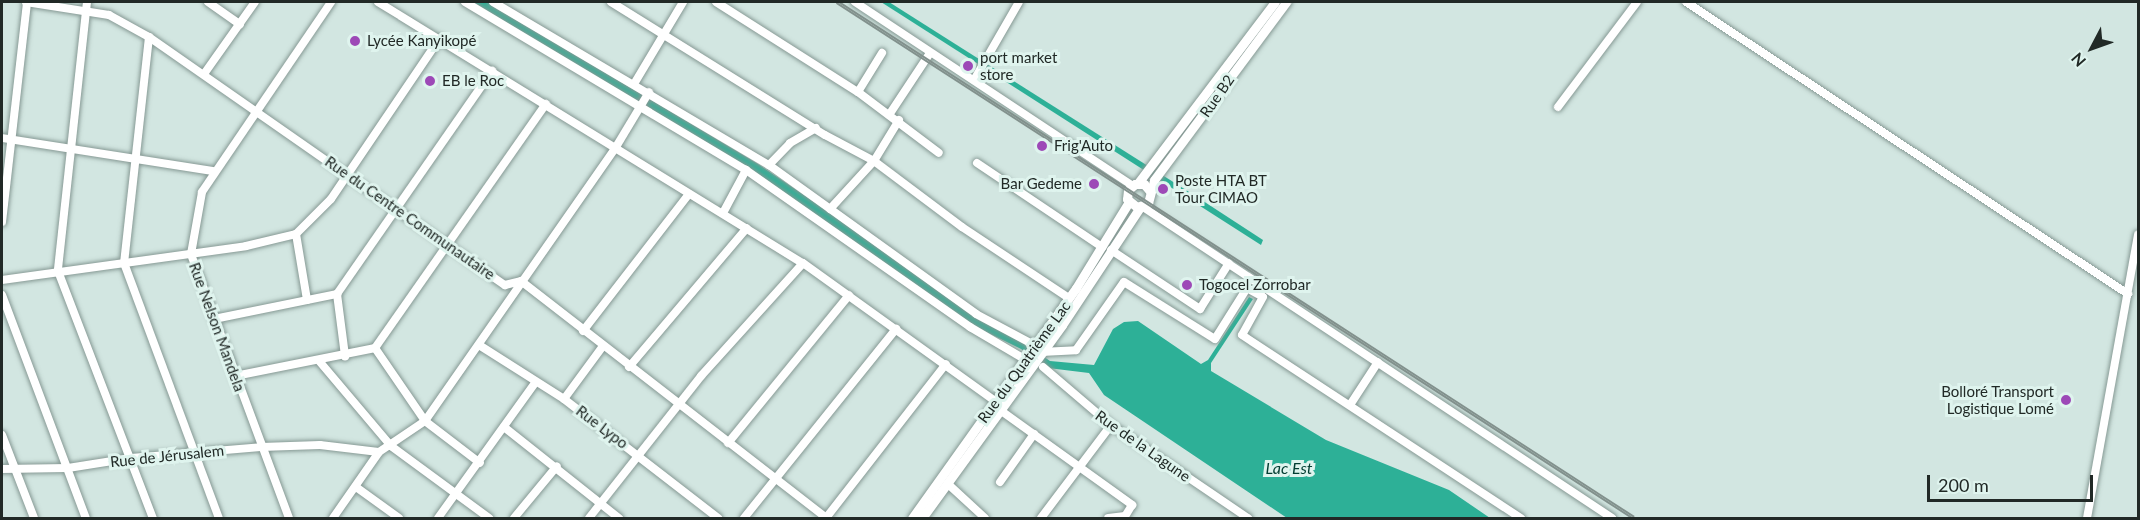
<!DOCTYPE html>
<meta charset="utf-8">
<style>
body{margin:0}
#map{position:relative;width:2140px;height:520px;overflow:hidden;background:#d2e6e1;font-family:Lato,sans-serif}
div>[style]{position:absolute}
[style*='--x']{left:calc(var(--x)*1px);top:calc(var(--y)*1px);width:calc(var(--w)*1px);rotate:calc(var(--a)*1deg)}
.water>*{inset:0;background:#2db097}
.roads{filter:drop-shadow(0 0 2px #869994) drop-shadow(0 0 2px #869994)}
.minor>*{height:8px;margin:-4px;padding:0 4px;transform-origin:4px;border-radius:4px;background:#fff}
.major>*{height:9px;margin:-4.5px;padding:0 4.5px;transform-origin:4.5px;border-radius:4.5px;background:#fff}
.rail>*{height:4px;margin-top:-2px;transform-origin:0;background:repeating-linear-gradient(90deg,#dff4ee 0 4.5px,#82918d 0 9px);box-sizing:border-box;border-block:2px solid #82918d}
.dots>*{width:16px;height:16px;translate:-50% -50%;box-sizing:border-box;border:3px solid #dff4ee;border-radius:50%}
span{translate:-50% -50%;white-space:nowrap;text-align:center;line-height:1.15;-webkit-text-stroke:6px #dff4ee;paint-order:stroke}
.poi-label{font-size:15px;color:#212926}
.left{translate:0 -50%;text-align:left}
.right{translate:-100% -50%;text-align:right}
.street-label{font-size:15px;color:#212926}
.water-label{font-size:16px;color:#023d32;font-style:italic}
.frame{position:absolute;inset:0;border:3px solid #212926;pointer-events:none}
.north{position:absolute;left:2062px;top:18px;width:60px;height:60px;-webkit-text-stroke:4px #dff4ee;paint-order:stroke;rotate:229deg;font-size:16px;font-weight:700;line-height:24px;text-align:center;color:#212926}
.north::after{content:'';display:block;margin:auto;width:21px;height:27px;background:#212926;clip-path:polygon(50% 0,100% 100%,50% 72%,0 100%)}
.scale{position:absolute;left:1927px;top:475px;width:166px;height:27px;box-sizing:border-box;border:3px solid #212926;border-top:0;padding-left:8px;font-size:18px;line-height:21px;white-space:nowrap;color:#212926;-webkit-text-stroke:4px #dff4ee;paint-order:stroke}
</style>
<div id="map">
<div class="water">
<div style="clip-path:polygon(471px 2px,489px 3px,758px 164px,1050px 361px,1094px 365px,1113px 329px,1124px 322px,1138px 321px,1201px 364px,1208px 360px,1249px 297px,1253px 299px,1211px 363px,1211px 371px,1326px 440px,1449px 490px,1490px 518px,1287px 518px,1104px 395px,1089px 373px,1048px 368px,1021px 349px,972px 325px,751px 169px)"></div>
<div style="clip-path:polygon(881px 2px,889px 2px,1197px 197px,1263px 240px,1261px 245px)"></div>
</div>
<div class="roads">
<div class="minor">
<div style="--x:26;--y:2;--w:84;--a:8.9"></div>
<div style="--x:109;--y:15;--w:46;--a:28.8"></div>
<div style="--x:149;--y:37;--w:434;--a:34.9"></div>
<div style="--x:505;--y:285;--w:16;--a:-14"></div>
<div style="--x:521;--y:281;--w:386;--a:37.8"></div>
<div style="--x:87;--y:2;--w:271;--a:96.2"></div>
<div style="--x:58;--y:271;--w:265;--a:69"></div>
<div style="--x:208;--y:2;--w:39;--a:35"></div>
<div style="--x:378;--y:2;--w:499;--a:31.6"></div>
<div style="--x:803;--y:263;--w:236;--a:35.7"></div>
<div style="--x:465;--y:2;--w:327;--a:30.9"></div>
<div style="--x:746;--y:170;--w:274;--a:35"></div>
<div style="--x:970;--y:327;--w:65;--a:30.5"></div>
<div style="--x:493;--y:2;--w:321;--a:30.6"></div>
<div style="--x:769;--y:165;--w:255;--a:35.7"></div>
<div style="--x:976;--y:314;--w:68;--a:28.1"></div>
<div style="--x:611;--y:2;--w:252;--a:31.9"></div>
<div style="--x:825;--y:135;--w:55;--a:28"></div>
<div style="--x:874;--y:161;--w:110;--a:36.9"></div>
<div style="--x:962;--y:227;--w:128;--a:33.6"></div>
<div style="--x:716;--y:2;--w:168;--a:32.4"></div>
<div style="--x:858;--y:92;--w:101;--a:37"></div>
<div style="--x:855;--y:2;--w:332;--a:33.5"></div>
<div style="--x:1686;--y:2;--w:530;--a:33.45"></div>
<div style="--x:149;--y:37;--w:227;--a:96.3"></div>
<div style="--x:124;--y:263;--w:272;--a:69.6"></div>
<div style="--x:204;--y:74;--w:88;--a:-54.7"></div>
<div style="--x:974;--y:80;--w:90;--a:-60"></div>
<div style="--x:634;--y:84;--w:96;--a:-59.1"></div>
<div style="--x:858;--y:92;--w:46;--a:-58.4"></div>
<div style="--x:1558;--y:107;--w:131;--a:-53"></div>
<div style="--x:889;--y:115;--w:74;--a:-56.5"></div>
<div style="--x:2;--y:138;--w:214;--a:8.9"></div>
<div style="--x:977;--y:163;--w:151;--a:33.9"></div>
<div style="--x:769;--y:165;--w:30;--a:-46"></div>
<div style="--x:790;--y:143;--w:30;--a:-30"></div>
<div style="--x:1143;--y:207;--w:563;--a:33.55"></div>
<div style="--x:830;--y:209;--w:65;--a:-47.5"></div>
<div style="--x:874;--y:161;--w:48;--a:-58.6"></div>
<div style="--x:723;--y:213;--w:49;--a:-61.9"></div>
<div style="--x:2;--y:222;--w:221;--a:-83.5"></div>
<div style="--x:296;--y:234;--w:67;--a:80.5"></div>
<div style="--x:1111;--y:250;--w:107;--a:33.5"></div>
<div style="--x:1200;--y:309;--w:54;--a:-57.8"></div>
<div style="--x:2;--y:280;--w:246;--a:-7.9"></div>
<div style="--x:246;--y:246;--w:51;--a:-13.5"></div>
<div style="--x:296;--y:234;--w:49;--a:-45"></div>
<div style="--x:331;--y:199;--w:194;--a:-55.9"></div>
<div style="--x:337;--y:294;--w:63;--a:82.6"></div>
<div style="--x:2;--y:295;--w:238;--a:69.4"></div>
<div style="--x:214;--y:319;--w:126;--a:-11.5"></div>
<div style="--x:337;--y:294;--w:272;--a:-55.2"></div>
<div style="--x:583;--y:331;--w:173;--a:-52.3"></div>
<div style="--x:479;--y:345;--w:101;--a:32.4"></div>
<div style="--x:564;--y:399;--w:195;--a:37.7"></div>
<div style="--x:375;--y:348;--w:88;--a:55.6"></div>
<div style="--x:425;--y:421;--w:69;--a:37.4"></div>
<div style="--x:1041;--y:352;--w:35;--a:-3"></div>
<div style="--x:1076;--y:350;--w:83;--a:-54.8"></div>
<div style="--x:1124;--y:282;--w:107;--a:32.1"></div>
<div style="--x:1215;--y:339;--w:60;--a:-57.9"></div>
<div style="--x:1247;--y:288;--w:18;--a:29"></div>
<div style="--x:1263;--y:297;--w:43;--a:118.9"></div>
<div style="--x:1242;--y:335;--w:334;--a:33.3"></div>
<div style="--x:320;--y:362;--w:110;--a:49.8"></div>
<div style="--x:391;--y:446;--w:122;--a:36.3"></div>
<div style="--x:629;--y:367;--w:182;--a:-49.7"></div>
<div style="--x:1043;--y:367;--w:89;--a:40.5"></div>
<div style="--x:1111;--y:425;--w:166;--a:34.2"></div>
<div style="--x:235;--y:376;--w:143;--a:-11.3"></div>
<div style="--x:375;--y:348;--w:298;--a:-55"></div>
<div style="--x:564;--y:399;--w:66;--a:-53.7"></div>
<div style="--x:1350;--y:405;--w:51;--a:-56.9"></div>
<div style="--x:1000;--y:410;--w:163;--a:35.7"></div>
<div style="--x:1132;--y:505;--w:13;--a:122"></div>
<div style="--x:1125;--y:516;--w:17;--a:173"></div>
<div style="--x:504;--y:427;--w:147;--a:38.4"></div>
<div style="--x:2;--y:435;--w:89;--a:68.9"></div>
<div style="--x:728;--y:443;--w:191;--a:-50.7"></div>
<div style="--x:2;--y:469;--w:66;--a:-0.9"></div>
<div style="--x:68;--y:468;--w:64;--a:-9"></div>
<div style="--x:131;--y:458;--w:130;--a:-4.8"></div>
<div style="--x:261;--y:447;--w:59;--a:-1.9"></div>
<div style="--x:320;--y:445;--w:59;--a:6.8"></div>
<div style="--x:1000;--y:482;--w:59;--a:-54.7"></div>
<div style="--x:948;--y:484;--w:50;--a:42.6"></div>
<div style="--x:356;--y:487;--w:53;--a:35.8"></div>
<div style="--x:289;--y:518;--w:282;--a:-110.4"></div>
<div style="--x:191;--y:254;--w:63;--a:-79.9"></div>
<div style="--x:202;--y:192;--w:230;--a:-55.8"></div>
<div style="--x:333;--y:518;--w:80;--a:-55.1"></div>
<div style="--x:379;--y:452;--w:55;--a:-34"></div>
<div style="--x:425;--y:421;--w:334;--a:-55.1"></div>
<div style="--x:616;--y:147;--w:64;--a:-59"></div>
<div style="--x:438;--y:518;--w:166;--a:-54.3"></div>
<div style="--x:514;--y:518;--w:67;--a:-50.4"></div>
<div style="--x:589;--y:518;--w:181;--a:-51.7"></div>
<div style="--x:701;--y:376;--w:152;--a:-47.9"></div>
<div style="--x:744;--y:518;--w:243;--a:-51.2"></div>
<div style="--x:826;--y:518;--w:195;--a:-52.1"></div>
<div style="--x:1041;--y:518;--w:116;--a:-53"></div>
<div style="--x:2087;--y:518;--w:288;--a:-79.8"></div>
</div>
<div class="major">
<div style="--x:1138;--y:183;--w:227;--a:-52.9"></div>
<div style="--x:1150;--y:191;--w:9;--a:-131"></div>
<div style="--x:1144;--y:184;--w:9;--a:180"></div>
<div style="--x:1135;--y:184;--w:9;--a:139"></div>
<div style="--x:1128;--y:190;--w:9;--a:96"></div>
<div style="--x:1127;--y:199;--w:13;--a:39"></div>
<div style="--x:1137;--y:207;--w:12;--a:-20"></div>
<div style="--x:1148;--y:203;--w:24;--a:-75"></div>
<div style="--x:1154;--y:180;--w:222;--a:-53.4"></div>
<div style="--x:912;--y:518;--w:282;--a:-54.5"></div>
<div style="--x:1076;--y:288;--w:101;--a:-58.4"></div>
<div style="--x:922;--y:518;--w:238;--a:-54"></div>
<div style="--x:1062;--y:325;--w:141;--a:-56.5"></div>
</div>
</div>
<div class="rail">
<div style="--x:837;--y:2;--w:949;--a:32.92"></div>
</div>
<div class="dots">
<div style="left:355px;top:41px;background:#9d49b7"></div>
<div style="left:968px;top:66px;background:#9d49b7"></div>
<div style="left:430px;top:81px;background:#9d49b7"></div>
<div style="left:1042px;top:146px;background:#9d49b7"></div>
<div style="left:1094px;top:184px;background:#9d49b7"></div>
<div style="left:1163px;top:189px;background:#9d49b7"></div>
<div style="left:1187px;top:285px;background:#9d49b7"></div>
<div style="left:2066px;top:400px;background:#9d49b7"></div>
</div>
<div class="poi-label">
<span class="left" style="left:367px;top:41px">Lycée Kanyikopé</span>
<span class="left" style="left:980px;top:66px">port market<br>store</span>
<span class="left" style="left:442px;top:81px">EB le Roc</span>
<span class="left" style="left:1054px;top:146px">Frig'Auto</span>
<span class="left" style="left:1175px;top:189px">Poste HTA BT<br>Tour CIMAO</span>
<span class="right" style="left:1082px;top:184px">Bar Gedeme</span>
<span class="left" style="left:1199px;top:285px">Togocel Zorrobar</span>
<span class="right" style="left:2054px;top:400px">Bolloré Transport<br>Logistique Lomé</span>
</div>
<div class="street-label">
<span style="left:1217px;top:96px;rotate:-55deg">Rue B2</span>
<span style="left:410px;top:218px;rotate:35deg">Rue du Centre Communautaire</span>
<span style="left:217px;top:327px;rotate:70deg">Rue Nelson Mandela</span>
<span style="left:1024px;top:362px;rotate:-54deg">Rue du Quatrième Lac</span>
<span style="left:602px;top:427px;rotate:37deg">Rue Lypo</span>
<span style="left:1143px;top:446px;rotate:35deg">Rue de la Lagune</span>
<span style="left:167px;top:456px;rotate:-6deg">Rue de Jérusalem</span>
</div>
<div class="water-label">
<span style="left:1289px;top:468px">Lac Est</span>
</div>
<div class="frame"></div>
<div class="north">N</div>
<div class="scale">200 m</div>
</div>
